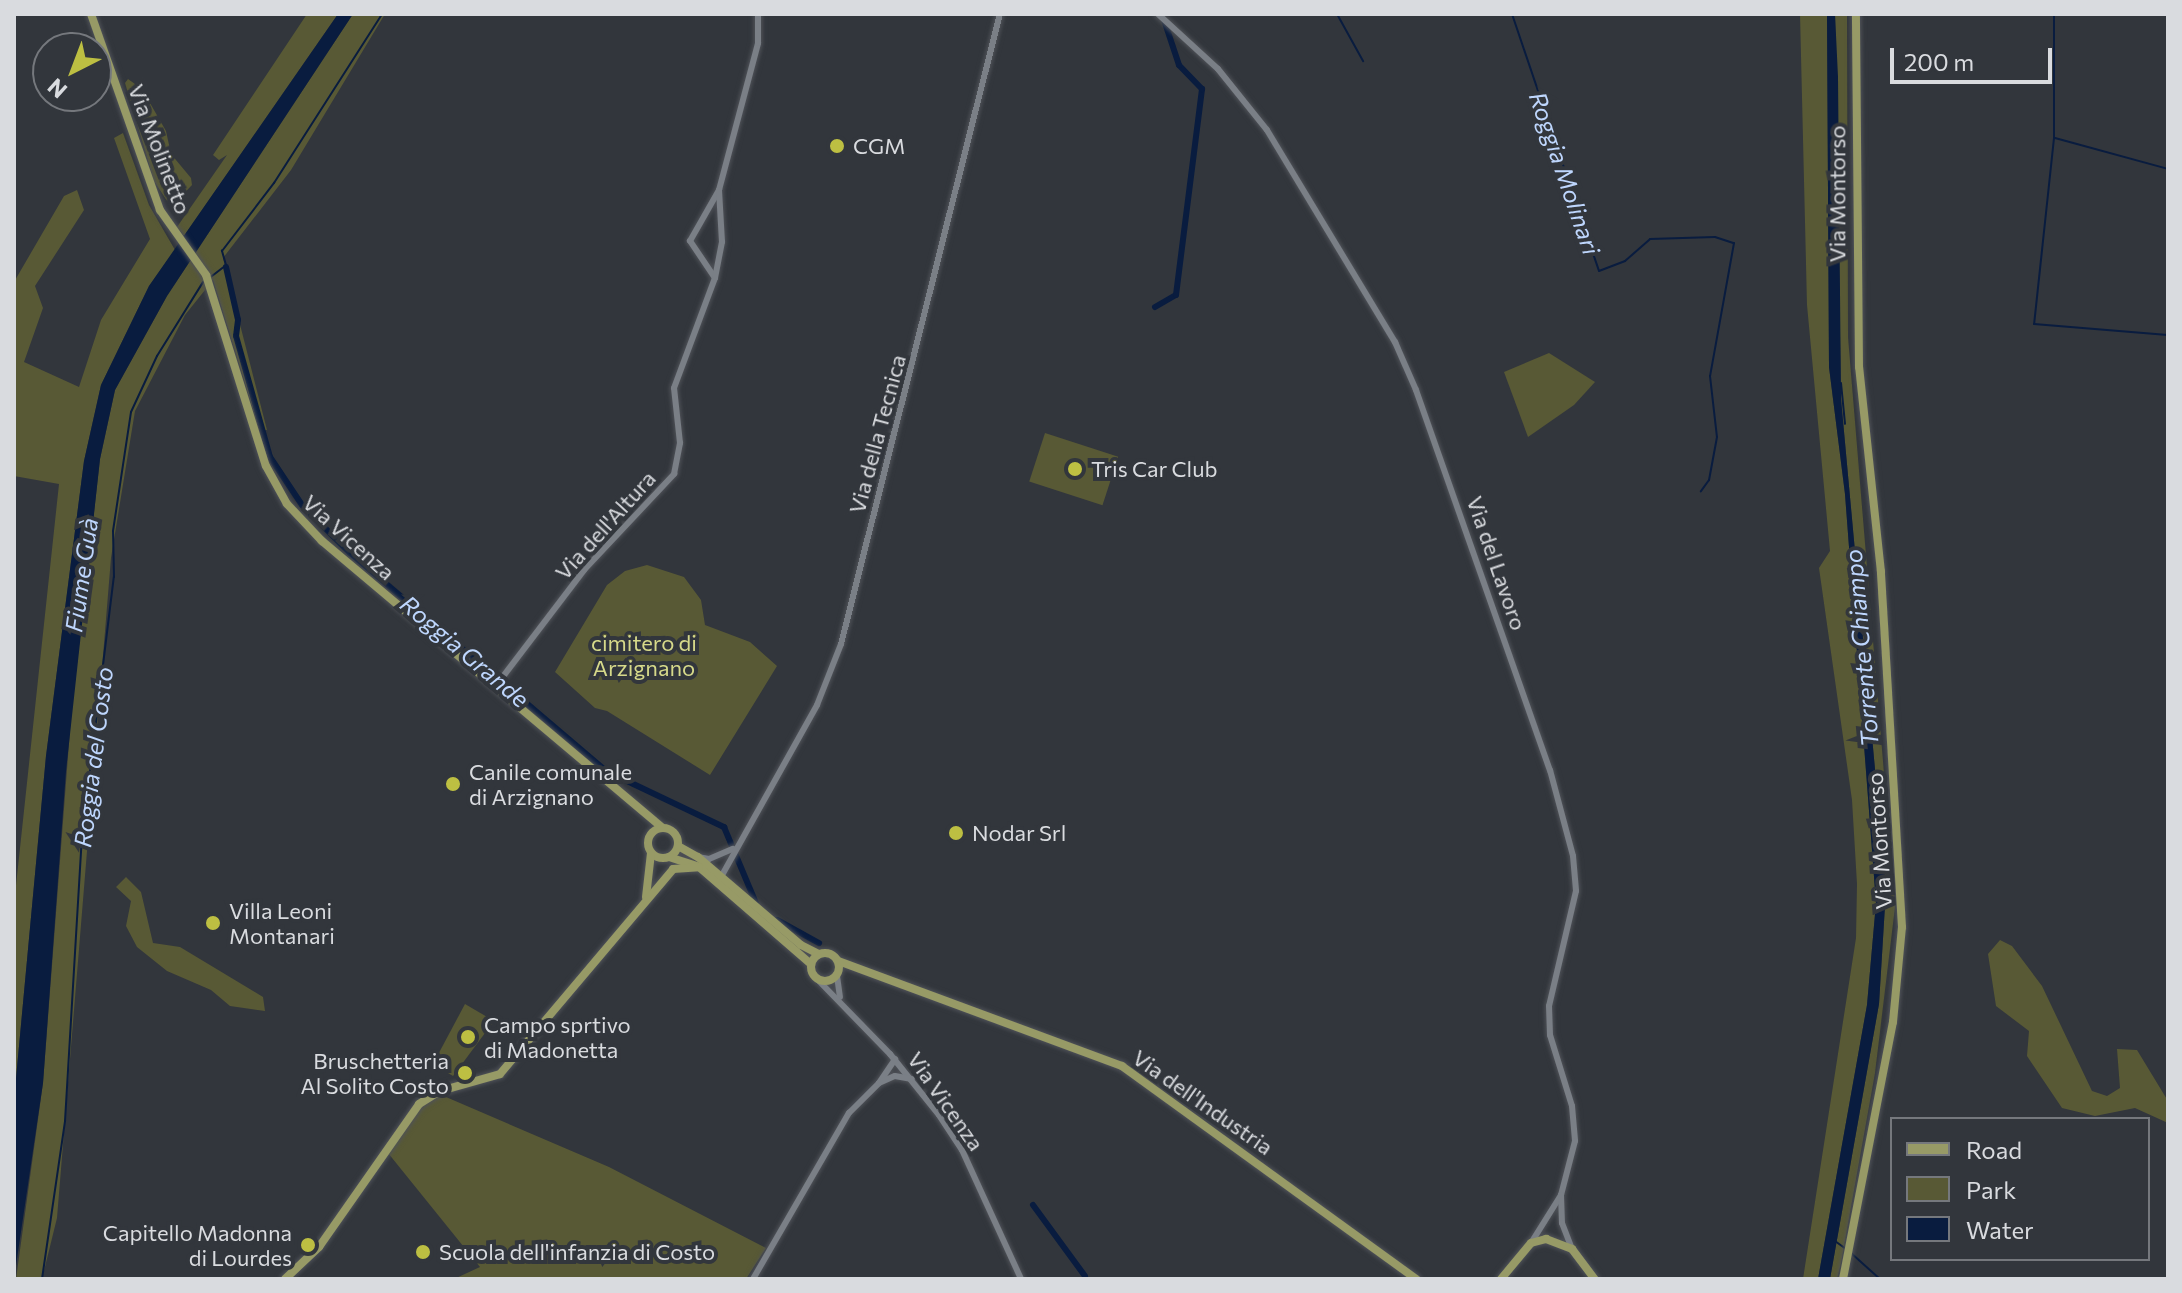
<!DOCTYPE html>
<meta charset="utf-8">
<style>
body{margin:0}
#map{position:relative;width:2182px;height:1293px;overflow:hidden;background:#32363c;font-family:Commissioner,sans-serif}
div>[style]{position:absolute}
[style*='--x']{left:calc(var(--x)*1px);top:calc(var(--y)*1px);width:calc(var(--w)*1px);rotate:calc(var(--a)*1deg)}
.green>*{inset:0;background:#585935;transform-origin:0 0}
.water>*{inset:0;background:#091c3f}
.stream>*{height:2px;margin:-1px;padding:0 1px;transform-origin:1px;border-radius:1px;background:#091c3f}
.canal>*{height:6px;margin:-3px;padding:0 3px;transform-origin:3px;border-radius:3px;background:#091c3f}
.roads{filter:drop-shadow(0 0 2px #4f5258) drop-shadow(0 0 2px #4f5258)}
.minor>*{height:6px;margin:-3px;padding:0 3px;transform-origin:3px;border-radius:3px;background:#7a7f86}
.major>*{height:8px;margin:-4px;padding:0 4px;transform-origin:4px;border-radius:4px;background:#979a66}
.major>.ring{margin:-4px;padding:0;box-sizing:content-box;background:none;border:8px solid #979a66;border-radius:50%}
.dots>*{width:22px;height:22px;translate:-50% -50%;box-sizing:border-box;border:4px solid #32363c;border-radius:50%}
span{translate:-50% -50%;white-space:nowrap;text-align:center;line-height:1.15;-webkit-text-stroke:8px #32363c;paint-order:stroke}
.poi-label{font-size:22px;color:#d9dbdf}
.left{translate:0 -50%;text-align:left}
.right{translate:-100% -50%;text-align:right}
.street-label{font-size:22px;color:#d9dbdf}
.park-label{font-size:22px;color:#d6d98a}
.water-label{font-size:24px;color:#bed6fd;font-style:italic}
.frame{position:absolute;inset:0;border:16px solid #d9dbdf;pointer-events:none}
.legend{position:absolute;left:1890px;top:1117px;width:260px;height:144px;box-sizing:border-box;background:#32363c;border:2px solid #75787d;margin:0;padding:10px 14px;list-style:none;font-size:24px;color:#d9dbdf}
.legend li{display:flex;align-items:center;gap:16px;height:40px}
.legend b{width:40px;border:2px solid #75787d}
.north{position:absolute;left:32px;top:32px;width:80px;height:80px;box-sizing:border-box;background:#32363c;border:2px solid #75787d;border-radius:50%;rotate:222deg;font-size:22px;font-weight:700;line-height:32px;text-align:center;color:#d9dbdf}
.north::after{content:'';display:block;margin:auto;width:28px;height:36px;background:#bdbf42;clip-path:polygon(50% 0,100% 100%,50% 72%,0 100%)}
.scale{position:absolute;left:1890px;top:48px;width:162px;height:36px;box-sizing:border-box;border:4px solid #d9dbdf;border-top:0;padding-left:10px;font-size:24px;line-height:28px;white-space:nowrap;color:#d9dbdf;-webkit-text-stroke:6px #32363c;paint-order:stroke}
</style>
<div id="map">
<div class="green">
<div style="clip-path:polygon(307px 14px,338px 14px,184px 236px,177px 227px,227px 155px,219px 160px,213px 155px)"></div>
<div style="clip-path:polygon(353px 14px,385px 14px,291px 170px,223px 258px,267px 430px,260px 431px,213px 280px,185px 315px,135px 411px,111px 558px,57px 1218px,42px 1279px,16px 1279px,43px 1083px,71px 717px,100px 459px,115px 390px,167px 296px)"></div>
<div style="clip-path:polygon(1800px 14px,1827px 14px,1829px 367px,1845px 494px,1876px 903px,1867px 1005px,1818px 1279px,1803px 1279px,1856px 938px,1857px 884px,1852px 800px,1819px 568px,1830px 551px,1807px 305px)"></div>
<div style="clip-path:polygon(1835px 14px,1847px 14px,1848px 337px,1895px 907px,1875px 1073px,1841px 1263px,1837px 1279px,1830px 1279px,1879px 1004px,1886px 889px,1841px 399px)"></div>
<div style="clip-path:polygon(128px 79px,142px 89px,166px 131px,171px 154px,191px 178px,192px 185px,171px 207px,154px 181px,125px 83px)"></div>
<div style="clip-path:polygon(123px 133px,149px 205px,175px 250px,149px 286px,101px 385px,84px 461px,46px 756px,14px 1100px,14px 904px,59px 484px,14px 476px,14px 282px,64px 196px,77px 190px,84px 210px,35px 286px,43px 308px,24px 362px,79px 387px,101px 320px,150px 239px,114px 138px)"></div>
<div style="clip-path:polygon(1549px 353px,1595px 382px,1574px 405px,1528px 437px,1504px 372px)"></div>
<div style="left:1045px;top:433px;width:77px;height:51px;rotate:18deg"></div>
<div style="clip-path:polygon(647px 565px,684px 577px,701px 600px,705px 625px,750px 642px,777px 666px,710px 775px,607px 711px,595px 708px,555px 672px,607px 585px,625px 571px)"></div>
<div style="clip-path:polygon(126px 877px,141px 892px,153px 943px,180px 947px,263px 997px,265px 1011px,230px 1006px,211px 990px,167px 971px,137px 947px,126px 926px,131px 901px,116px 887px)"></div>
<div style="clip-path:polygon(2000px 940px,2012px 946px,2042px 986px,2092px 1091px,2107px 1096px,2120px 1088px,2117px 1049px,2137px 1050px,2168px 1101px,2168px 1123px,2135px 1108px,2095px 1116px,2062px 1108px,2027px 1056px,2029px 1031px,1996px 1006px,1988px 954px)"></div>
<div style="clip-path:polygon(465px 1004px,494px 1021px,453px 1076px,433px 1064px)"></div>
<div style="clip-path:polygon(432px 1091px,609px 1167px,766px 1248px,746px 1279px,454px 1279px,480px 1267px,384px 1148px)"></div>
</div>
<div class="water">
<div style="clip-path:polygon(338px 14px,353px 14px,167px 296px,115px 390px,100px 459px,66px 771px,43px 1083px,14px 1279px,14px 1100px,46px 756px,84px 461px,101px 385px,149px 286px)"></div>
<div style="clip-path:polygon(1827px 14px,1835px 14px,1838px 77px,1841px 399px,1886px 889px,1879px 1004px,1830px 1279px,1818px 1279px,1867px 1005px,1876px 903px,1845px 494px,1829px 367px)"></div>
</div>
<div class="stream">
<div style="--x:1337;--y:14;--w:54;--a:61"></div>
<div style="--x:1512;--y:14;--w:271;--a:71.3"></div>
<div style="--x:1599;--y:271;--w:28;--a:-21"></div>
<div style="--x:1625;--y:261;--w:33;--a:-41"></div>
<div style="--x:1650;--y:239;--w:65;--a:-1.8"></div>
<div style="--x:1715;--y:237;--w:20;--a:18"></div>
<div style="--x:1734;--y:243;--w:135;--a:100.2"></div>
<div style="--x:1710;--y:376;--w:61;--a:83.5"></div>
<div style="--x:1717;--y:437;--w:44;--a:100.5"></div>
<div style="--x:1709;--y:480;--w:14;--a:126"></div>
<div style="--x:2054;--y:14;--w:124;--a:90"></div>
<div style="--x:2054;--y:138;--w:187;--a:96.1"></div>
<div style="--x:2034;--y:324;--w:134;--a:4.7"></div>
<div style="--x:2055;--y:138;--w:117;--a:15.3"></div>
<div style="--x:212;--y:276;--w:18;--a:-38"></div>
<div style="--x:226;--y:265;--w:15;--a:-106"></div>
<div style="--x:222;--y:251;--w:86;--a:-52.6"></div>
<div style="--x:274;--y:183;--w:201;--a:-57.4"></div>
<div style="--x:1841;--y:383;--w:41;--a:84.4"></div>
<div style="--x:1835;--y:1241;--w:14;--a:36"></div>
<div style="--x:1851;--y:1253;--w:39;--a:42"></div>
<div style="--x:42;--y:1279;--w:160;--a:-81.7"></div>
<div style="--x:65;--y:1121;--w:286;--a:-86.6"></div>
<div style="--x:82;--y:836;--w:261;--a:-83"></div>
<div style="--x:114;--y:577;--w:46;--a:-91.2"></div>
<div style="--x:113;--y:531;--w:120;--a:-81.4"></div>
<div style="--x:131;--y:412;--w:62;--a:-65.1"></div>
<div style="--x:157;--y:356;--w:87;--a:-58.1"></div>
</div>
<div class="canal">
<div style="--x:226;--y:267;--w:54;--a:77.2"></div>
<div style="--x:238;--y:320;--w:16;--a:97"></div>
<div style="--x:236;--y:336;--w:126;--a:74.3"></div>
<div style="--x:270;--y:457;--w:58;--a:56.3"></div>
<div style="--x:302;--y:505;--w:68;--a:45"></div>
<div style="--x:350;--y:553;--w:336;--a:40.4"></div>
<div style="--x:606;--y:771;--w:131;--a:25.4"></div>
<div style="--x:724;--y:827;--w:82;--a:67.2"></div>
<div style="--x:1155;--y:307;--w:24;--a:-30"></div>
<div style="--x:1176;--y:295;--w:208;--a:-82.8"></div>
<div style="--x:1202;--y:89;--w:33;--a:-134"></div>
<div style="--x:1179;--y:65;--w:47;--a:-108.4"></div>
<div style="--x:777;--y:920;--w:48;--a:28.7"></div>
<div style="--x:1033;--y:1205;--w:88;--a:53.8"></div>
</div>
<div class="roads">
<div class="minor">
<div style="--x:1158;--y:14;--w:81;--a:42.5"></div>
<div style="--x:1218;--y:69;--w:78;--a:51.2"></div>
<div style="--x:1267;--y:130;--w:248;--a:58.9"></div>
<div style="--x:1395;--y:342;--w:52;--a:66.4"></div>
<div style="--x:1416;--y:390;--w:403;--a:70.6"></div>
<div style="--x:1550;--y:770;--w:89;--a:75"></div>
<div style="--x:1573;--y:856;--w:35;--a:85"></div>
<div style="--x:1576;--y:891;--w:118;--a:103.2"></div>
<div style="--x:1549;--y:1006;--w:29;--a:88"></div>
<div style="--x:1550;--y:1035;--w:74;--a:72.8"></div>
<div style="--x:1572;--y:1106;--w:35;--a:85"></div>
<div style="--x:1575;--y:1141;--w:56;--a:104.5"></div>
<div style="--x:1561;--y:1195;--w:57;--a:122"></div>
<div style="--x:715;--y:278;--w:45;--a:-124"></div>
<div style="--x:690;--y:241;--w:59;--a:-60.4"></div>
<div style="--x:719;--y:190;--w:152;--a:-75.1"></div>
<div style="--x:758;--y:43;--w:29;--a:-90"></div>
<div style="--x:495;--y:687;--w:147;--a:-52.7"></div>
<div style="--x:584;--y:570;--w:132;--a:-46.8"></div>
<div style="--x:674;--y:474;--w:32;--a:-79"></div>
<div style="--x:680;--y:443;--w:55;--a:-96.2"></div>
<div style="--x:674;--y:388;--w:117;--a:-69.6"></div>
<div style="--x:715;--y:278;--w:37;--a:-79"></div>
<div style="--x:722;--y:242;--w:52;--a:-93.3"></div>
<div style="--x:698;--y:857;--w:11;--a:10"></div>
<div style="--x:709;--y:859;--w:26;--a:-23"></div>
<div style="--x:721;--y:877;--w:197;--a:-60.8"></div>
<div style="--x:817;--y:705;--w:66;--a:-68.5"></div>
<div style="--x:841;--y:644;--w:650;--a:-75.84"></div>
<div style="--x:837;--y:976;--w:21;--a:82"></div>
<div style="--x:819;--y:981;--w:102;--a:45.8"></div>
<div style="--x:890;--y:1054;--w:78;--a:51.2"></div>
<div style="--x:939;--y:1115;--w:42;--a:56.7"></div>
<div style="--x:962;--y:1150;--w:142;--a:65.4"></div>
<div style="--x:879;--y:1083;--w:29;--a:-56"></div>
<div style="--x:1561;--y:1195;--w:28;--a:88"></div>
<div style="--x:1562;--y:1223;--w:28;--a:69"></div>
<div style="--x:753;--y:1279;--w:192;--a:-60"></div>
<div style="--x:849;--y:1113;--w:42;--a:-45"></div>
<div style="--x:879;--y:1083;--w:17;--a:-24"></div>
<div style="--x:895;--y:1076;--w:17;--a:10"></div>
</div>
<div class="major">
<div style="--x:91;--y:14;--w:208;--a:70.6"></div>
<div style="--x:160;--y:210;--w:80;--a:54.7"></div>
<div style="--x:206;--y:275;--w:200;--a:72.6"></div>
<div style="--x:266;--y:466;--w:43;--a:61.1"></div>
<div style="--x:287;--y:504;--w:51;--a:46.6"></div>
<div style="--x:322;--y:541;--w:444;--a:40.1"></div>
<div class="ring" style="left:648px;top:828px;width:22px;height:22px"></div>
<div style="--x:678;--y:846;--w:23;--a:29"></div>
<div style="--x:698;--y:857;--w:135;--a:40.5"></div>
<div style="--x:801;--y:945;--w:20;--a:27"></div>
<div style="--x:669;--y:857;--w:32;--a:18"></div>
<div style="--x:699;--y:867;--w:148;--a:40.9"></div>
<div style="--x:646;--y:897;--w:44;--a:-83.5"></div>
<div class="ring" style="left:811px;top:953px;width:20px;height:20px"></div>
<div style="--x:838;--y:961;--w:303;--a:20.3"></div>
<div style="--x:1122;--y:1066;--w:363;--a:35.9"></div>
<div style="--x:285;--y:1279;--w:47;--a:-43.3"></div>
<div style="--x:319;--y:1247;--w:174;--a:-55"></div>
<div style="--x:419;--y:1104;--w:25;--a:-32"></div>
<div style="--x:440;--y:1091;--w:62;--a:-15.8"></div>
<div style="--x:500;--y:1074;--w:268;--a:-49.8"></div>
<div style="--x:673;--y:869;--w:26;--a:-4"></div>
<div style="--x:1501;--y:1279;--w:47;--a:-50.2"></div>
<div style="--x:1531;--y:1243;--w:16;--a:-15"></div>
<div style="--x:1546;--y:1239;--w:28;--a:21"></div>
<div style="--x:1572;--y:1249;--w:38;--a:53"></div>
<div style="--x:1843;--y:1279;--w:262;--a:-79"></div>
<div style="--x:1893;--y:1022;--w:95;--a:-84.6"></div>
<div style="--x:1902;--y:927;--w:356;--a:-93.4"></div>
<div style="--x:1881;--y:572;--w:206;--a:-96.1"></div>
<div style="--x:1859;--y:367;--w:353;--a:-90.5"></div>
</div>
</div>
<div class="dots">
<div style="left:837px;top:146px;background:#bdbf42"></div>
<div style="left:1075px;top:469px;background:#bdbf42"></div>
<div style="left:453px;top:784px;background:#bdbf42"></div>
<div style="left:956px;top:833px;background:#bdbf42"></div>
<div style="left:213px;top:923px;background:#bdbf42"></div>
<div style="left:468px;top:1037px;background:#bdbf42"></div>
<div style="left:465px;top:1073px;background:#bdbf42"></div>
<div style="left:308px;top:1245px;background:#bdbf42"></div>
<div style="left:423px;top:1252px;background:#bdbf42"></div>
</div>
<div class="poi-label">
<span class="left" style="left:853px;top:146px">CGM</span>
<span class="left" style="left:1091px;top:469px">Tris Car Club</span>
<span class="left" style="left:469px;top:784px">Canile comunale<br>di Arzignano</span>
<span class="left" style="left:972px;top:833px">Nodar Srl</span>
<span class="left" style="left:229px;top:923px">Villa Leoni<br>Montanari</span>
<span class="left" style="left:484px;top:1037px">Campo sprtivo<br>di Madonetta</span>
<span class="right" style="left:449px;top:1073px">Bruschetteria<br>Al Solito Costo</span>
<span class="right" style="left:292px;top:1245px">Capitello Madonna<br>di Lourdes</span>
<span class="left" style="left:439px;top:1252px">Scuola dell'infanzia di Costo</span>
</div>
<div class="street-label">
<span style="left:160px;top:149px;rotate:69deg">Via Molinetto</span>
<span style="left:1837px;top:194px;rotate:-90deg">Via Montorso</span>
<span style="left:877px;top:434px;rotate:-75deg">Via della Tecnica</span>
<span style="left:605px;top:525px;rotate:-48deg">Via dell'Altura</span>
<span style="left:349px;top:537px;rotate:42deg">Via Vicenza</span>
<span style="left:1497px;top:563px;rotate:71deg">Via del Lavoro</span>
<span style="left:1879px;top:841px;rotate:-94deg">Via Montorso</span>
<span style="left:946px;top:1101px;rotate:55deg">Via Vicenza</span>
<span style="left:1203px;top:1102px;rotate:35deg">Via dell'Industria</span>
</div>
<div class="park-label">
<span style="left:644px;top:655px">cimitero di<br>Arzignano</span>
</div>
<div class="water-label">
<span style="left:1565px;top:173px;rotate:71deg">Roggia Molinari</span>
<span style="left:81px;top:575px;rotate:-82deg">Fiume Guà</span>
<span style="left:1861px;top:648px;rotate:-95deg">Torrente Chiampo</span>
<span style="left:465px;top:651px;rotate:40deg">Roggia Grande</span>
<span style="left:93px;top:757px;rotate:-83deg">Roggia del Costo</span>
</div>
<div class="frame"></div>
<ul class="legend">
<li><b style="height:10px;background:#979a66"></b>Road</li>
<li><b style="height:22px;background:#585935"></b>Park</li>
<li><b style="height:22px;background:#091c3f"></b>Water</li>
</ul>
<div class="north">N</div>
<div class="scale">200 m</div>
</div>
